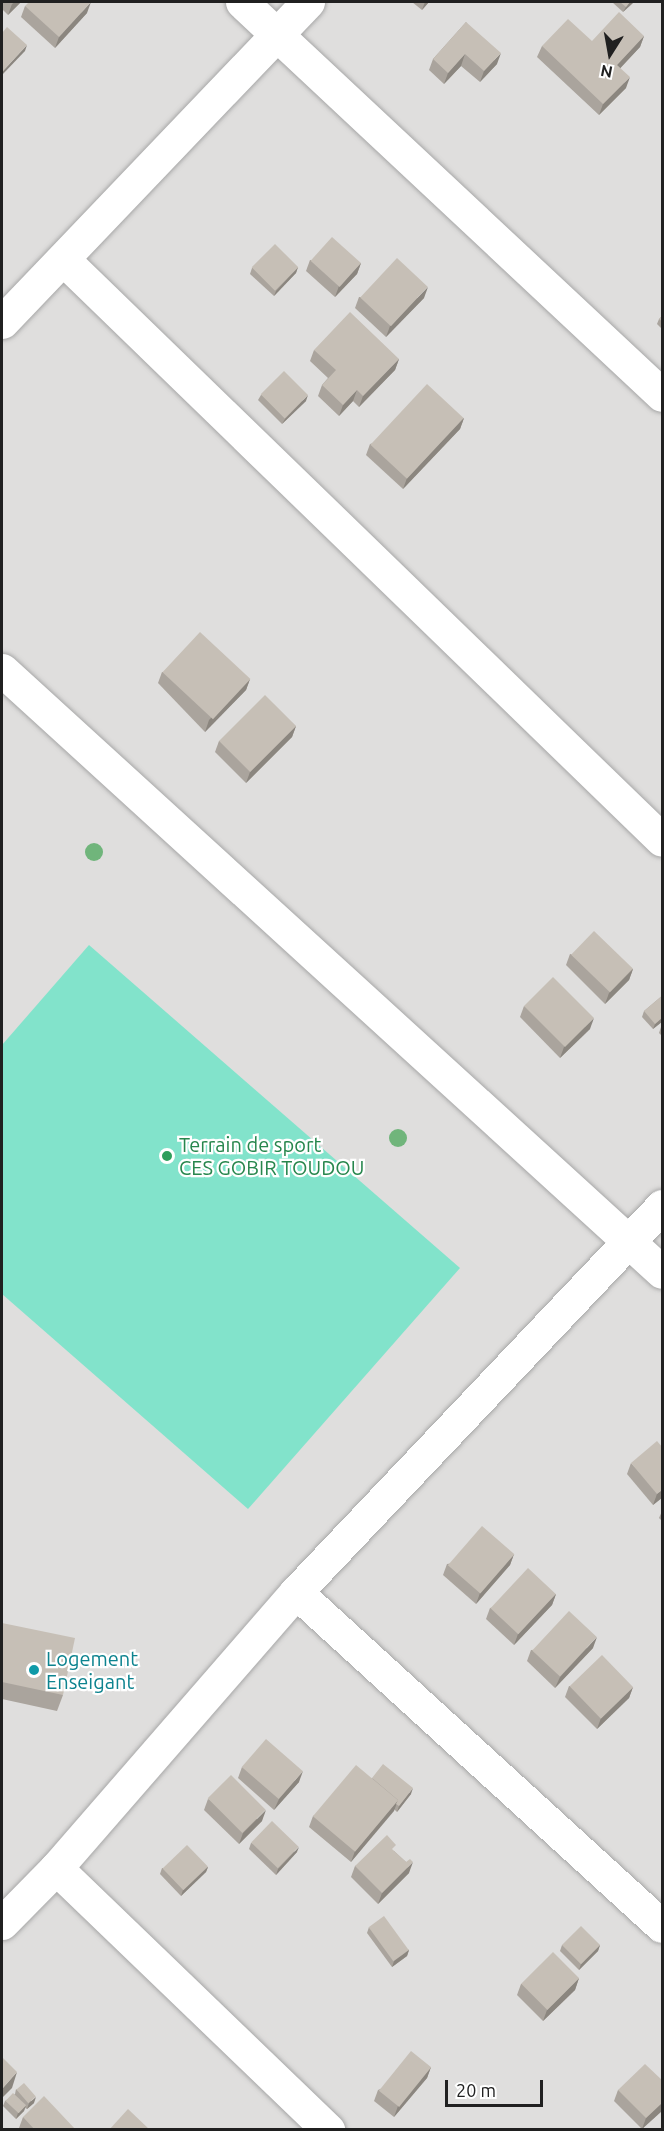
<!DOCTYPE html>
<style>
body{margin:0}
#map{position:relative;width:664px;height:2131px;overflow:hidden;background:#f1efe7;font-family:Ubuntu,sans-serif}
div>[style]{position:absolute}
[style*='--x']{left:calc(var(--x)*1px);top:calc(var(--y)*1px);width:calc(var(--w)*1px);rotate:calc(var(--a)*1deg)}
.residential>*{inset:0;background:#dfdedd;transform-origin:0 0}
.pitch>*{inset:0;background:#82e3cb}
.roads{filter:drop-shadow(0 0 2px #a7a7a7) drop-shadow(0 0 2px #a7a7a7)}
.minor>*{height:33px;margin:-16.5px;padding:0 16.5px;transform-origin:16.5px;border-radius:16.5px;background:#fff}
.trees>*{width:18px;height:18px;margin:-9px;border-radius:50%;background:#70b57b}
.wall>*{inset:0;background:#aaa49d}
.shaded-wall>*{inset:0;background:#8b867f}
.building>*{inset:0;background:#c6bfb6;transform-origin:0 0}
.dots>*{width:16px;height:16px;translate:-50% -50%;box-sizing:border-box;border:3px solid #fff;border-radius:50%}
span{translate:-50% -50%;white-space:nowrap;text-align:center;line-height:1.15;-webkit-text-stroke:4.5px #fff;paint-order:stroke}
.leisure-label{font-size:20px;color:#27864d}
.left{translate:0 -50%;text-align:left}
.culture-label{font-size:20px;color:#0d838f}
.frame{position:absolute;inset:0;border:3px solid #202020;pointer-events:none}
.north{position:absolute;left:580px;top:24px;width:60px;height:60px;-webkit-text-stroke:4px #fff;paint-order:stroke;rotate:191deg;font-size:16px;font-weight:700;line-height:24px;text-align:center;color:#202020}
.north::after{content:'';display:block;margin:auto;width:21px;height:27px;background:#202020;clip-path:polygon(50% 0,100% 100%,50% 72%,0 100%)}
.scale{position:absolute;left:445px;top:2080px;width:98px;height:27px;box-sizing:border-box;border:3px solid #202020;border-top:0;padding-left:8px;font-size:18px;line-height:21px;white-space:nowrap;color:#202020;-webkit-text-stroke:4px #fff;paint-order:stroke}
</style>
<div id="map">
<div class="residential">
<div style="left:2px;top:2px;width:660px;height:2127px"></div>
</div>
<div class="pitch">
<div style="clip-path:polygon(89px 945px,460px 1268px,248px 1509px,2px 1294px,2px 1045px)"></div>
</div>
<div class="roads">
<div class="minor">
<div style="--x:242;--y:2;--w:575;--a:43.1"></div>
<div style="--x:63;--y:259;--w:834;--a:44.13"></div>
<div style="--x:2;--y:322;--w:443;--a:-46.3"></div>
<div style="--x:2;--y:670;--w:893;--a:42.37"></div>
<div style="--x:296;--y:1592;--w:495;--a:42.4"></div>
<div style="--x:56;--y:1868;--w:378;--a:43.9"></div>
<div style="--x:2;--y:1923;--w:77;--a:-45.5"></div>
<div style="--x:56;--y:1868;--w:366;--a:-49"></div>
<div style="--x:296;--y:1592;--w:532;--a:-46.52"></div>
</div>
</div>
<div class="trees">
<div style="left:94px;top:852px"></div>
<div style="left:398px;top:1138px"></div>
</div>
<div class="wall">
<div style="clip-path:polygon(2px 2px,21px 2px,8px 15px,2px 9px)"></div>
<div style="clip-path:polygon(412px 2px,429px 2px,422px 10px)"></div>
<div style="clip-path:polygon(612px 2px,634px 2px,623px 12px)"></div>
<div style="clip-path:polygon(25px 6px,87px 13px,55px 48px,21px 17px)"></div>
<div style="clip-path:polygon(466px 22px,497px 64px,480px 82px,461px 66px,444px 84px,429px 70px,433px 59px)"></div>
<div style="clip-path:polygon(644px 36px,640px 47px,620px 68px,626px 88px,599px 115px,537px 57px,542px 46px)"></div>
<div style="clip-path:polygon(310px 260px,361px 263px,357px 274px,335px 297px,306px 271px)"></div>
<div style="clip-path:polygon(298px 267px,296px 273px,274px 296px,250px 274px,252px 268px)"></div>
<div style="clip-path:polygon(359px 297px,424px 298px,386px 337px,355px 308px)"></div>
<div style="clip-path:polygon(663px 315px,663px 330px,657px 324px,659px 319px)"></div>
<div style="clip-path:polygon(314px 350px,399px 359px,395px 370px,359px 407px,353px 401px,339px 416px,318px 396px,322px 385px,328px 378px,310px 361px)"></div>
<div style="clip-path:polygon(261px 395px,306px 401px,282px 424px,258px 400px)"></div>
<div style="clip-path:polygon(464px 418px,460px 429px,403px 489px,366px 455px,370px 444px)"></div>
<div style="clip-path:polygon(162px 672px,250px 679px,246px 690px,205px 732px,158px 683px)"></div>
<div style="clip-path:polygon(296px 726px,292px 737px,246px 783px,215px 752px,219px 741px)"></div>
<div style="clip-path:polygon(570px 954px,633px 969px,629px 980px,605px 1004px,566px 965px)"></div>
<div style="clip-path:polygon(663px 995px,663px 1021px,653px 1029px,642px 1017px,644px 1011px)"></div>
<div style="clip-path:polygon(524px 1006px,590px 1029px,560px 1058px,520px 1017px)"></div>
<div style="clip-path:polygon(663px 1025px,663px 1037px,659px 1033px,661px 1027px)"></div>
<div style="clip-path:polygon(631px 1463px,663px 1497px,653px 1505px,627px 1474px)"></div>
<div style="clip-path:polygon(663px 1509px,663px 1522px,659px 1518px)"></div>
<div style="clip-path:polygon(514px 1554px,510px 1565px,476px 1604px,443px 1575px,447px 1564px)"></div>
<div style="clip-path:polygon(556px 1594px,552px 1605px,514px 1645px,486px 1619px,490px 1608px)"></div>
<div style="clip-path:polygon(2px 1623px,63px 1695px,57px 1711px,2px 1699px)"></div>
<div style="clip-path:polygon(593px 1648px,555px 1688px,527px 1661px,531px 1650px)"></div>
<div style="clip-path:polygon(569px 1686px,633px 1687px,629px 1698px,597px 1729px,565px 1697px)"></div>
<div style="clip-path:polygon(242px 1767px,299px 1782px,274px 1810px,238px 1778px)"></div>
<div style="clip-path:polygon(372px 1778px,411px 1794px,397px 1812px,394px 1809px,351px 1862px,309px 1827px,313px 1816px)"></div>
<div style="clip-path:polygon(208px 1799px,262px 1821px,239px 1844px,204px 1810px)"></div>
<div style="clip-path:polygon(251px 1843px,297px 1852px,276px 1875px,249px 1849px)"></div>
<div style="clip-path:polygon(394px 1851px,406px 1862px,409px 1873px,378px 1904px,351px 1877px,355px 1866px)"></div>
<div style="clip-path:polygon(208px 1867px,206px 1872px,181px 1896px,160px 1874px,162px 1868px)"></div>
<div style="clip-path:polygon(369px 1927px,409px 1950px,407px 1956px,392px 1967px,367px 1933px)"></div>
<div style="clip-path:polygon(562px 1945px,600px 1945px,598px 1951px,579px 1970px,560px 1951px)"></div>
<div style="clip-path:polygon(579px 1978px,575px 1990px,543px 2021px,517px 1995px,521px 1984px)"></div>
<div style="clip-path:polygon(431px 2067px,427px 2078px,394px 2117px,374px 2101px,378px 2090px)"></div>
<div style="clip-path:polygon(663px 2081px,663px 2110px,642px 2129px,614px 2101px,618px 2090px)"></div>
<div style="clip-path:polygon(16px 2089px,34px 2103px,27px 2109px,25px 2108px,24px 2111px,16px 2119px,3px 2106px,5px 2101px,15px 2094px)"></div>
<div style="clip-path:polygon(23px 2117px,76px 2130px,21px 2130px,19px 2128px)"></div>
</div>
<div class="shaded-wall">
<div style="clip-path:polygon(15px 2px,21px 2px,8px 15px,12px 4px)"></div>
<div style="clip-path:polygon(91px 2px,87px 13px,55px 48px,59px 37px)"></div>
<div style="clip-path:polygon(425px 2px,429px 2px,422px 10px)"></div>
<div style="clip-path:polygon(630px 2px,634px 2px,623px 12px,626px 7px)"></div>
<div style="clip-path:polygon(644px 36px,640px 47px,613px 76px,617px 65px)"></div>
<div style="clip-path:polygon(27px 45px,25px 51px,2px 75px,2px 72px)"></div>
<div style="clip-path:polygon(501px 53px,497px 64px,480px 82px,484px 71px)"></div>
<div style="clip-path:polygon(465px 54px,461px 66px,444px 84px,448px 73px)"></div>
<div style="clip-path:polygon(630px 77px,626px 88px,599px 115px,603px 104px)"></div>
<div style="clip-path:polygon(361px 263px,357px 274px,335px 297px,339px 286px)"></div>
<div style="clip-path:polygon(298px 267px,296px 273px,274px 296px,276px 291px)"></div>
<div style="clip-path:polygon(428px 287px,424px 298px,386px 337px,390px 326px)"></div>
<div style="clip-path:polygon(399px 359px,395px 370px,359px 407px,363px 396px)"></div>
<div style="clip-path:polygon(357px 390px,353px 401px,339px 416px,343px 405px)"></div>
<div style="clip-path:polygon(308px 395px,306px 401px,282px 424px,285px 419px)"></div>
<div style="clip-path:polygon(464px 418px,460px 429px,403px 489px,407px 478px)"></div>
<div style="clip-path:polygon(250px 679px,246px 690px,205px 732px,209px 720px)"></div>
<div style="clip-path:polygon(296px 726px,292px 737px,246px 783px,250px 772px)"></div>
<div style="clip-path:polygon(633px 969px,629px 980px,605px 1004px,609px 993px)"></div>
<div style="clip-path:polygon(663px 1017px,663px 1021px,653px 1029px,655px 1024px)"></div>
<div style="clip-path:polygon(594px 1018px,590px 1029px,560px 1058px,564px 1047px)"></div>
<div style="clip-path:polygon(663px 1489px,663px 1497px,653px 1505px,657px 1494px)"></div>
<div style="clip-path:polygon(514px 1554px,510px 1565px,476px 1604px,480px 1593px)"></div>
<div style="clip-path:polygon(556px 1594px,552px 1605px,514px 1645px,518px 1634px)"></div>
<div style="clip-path:polygon(597px 1637px,593px 1648px,555px 1688px,560px 1677px)"></div>
<div style="clip-path:polygon(633px 1687px,629px 1698px,597px 1729px,601px 1718px)"></div>
<div style="clip-path:polygon(303px 1771px,299px 1782px,274px 1810px,279px 1799px)"></div>
<div style="clip-path:polygon(413px 1788px,411px 1794px,397px 1812px,399px 1806px)"></div>
<div style="clip-path:polygon(398px 1800px,394px 1811px,351px 1862px,355px 1851px)"></div>
<div style="clip-path:polygon(266px 1810px,262px 1821px,239px 1844px,243px 1833px)"></div>
<div style="clip-path:polygon(299px 1847px,297px 1852px,276px 1875px,278px 1869px)"></div>
<div style="clip-path:polygon(413px 1862px,409px 1873px,378px 1904px,382px 1893px)"></div>
<div style="clip-path:polygon(208px 1867px,206px 1872px,181px 1896px,183px 1890px)"></div>
<div style="clip-path:polygon(600px 1945px,598px 1951px,579px 1970px,581px 1964px)"></div>
<div style="clip-path:polygon(409px 1950px,407px 1956px,392px 1967px,394px 1961px)"></div>
<div style="clip-path:polygon(579px 1978px,575px 1990px,543px 2021px,547px 2010px)"></div>
<div style="clip-path:polygon(431px 2067px,427px 2078px,394px 2117px,398px 2106px)"></div>
<div style="clip-path:polygon(17px 2072px,12px 2088px,2px 2098px,2px 2089px)"></div>
<div style="clip-path:polygon(36px 2097px,34px 2103px,27px 2109px,29px 2103px)"></div>
<div style="clip-path:polygon(663px 2102px,663px 2110px,642px 2129px,646px 2118px)"></div>
<div style="clip-path:polygon(26px 2105px,24px 2111px,16px 2119px,18px 2113px)"></div>
</div>
<div class="building">
<div style="clip-path:polygon(29px 2px,91px 2px,59px 37px,25px 6px)"></div>
<div style="clip-path:polygon(620px 2px,630px 2px,626px 7px)"></div>
<div style="clip-path:polygon(619px 12px,644px 36px,617px 65px,630px 77px,603px 104px,542px 46px,568px 19px,592px 41px)"></div>
<div style="clip-path:polygon(466px 22px,501px 53px,484px 71px,465px 54px,448px 73px,433px 59px)"></div>
<div style="clip-path:polygon(7px 27px,27px 45px,2px 72px,2px 33px)"></div>
<div style="left:332px;top:237px;width:39px;height:32px;rotate:42deg"></div>
<div style="left:275px;top:244px;width:33px;height:33px;rotate:45deg"></div>
<div style="left:397px;top:258px;width:42px;height:54px;rotate:43deg"></div>
<div style="clip-path:polygon(350px 312px,399px 359px,363px 396px,357px 390px,343px 405px,322px 385px,336px 370px,314px 350px)"></div>
<div style="clip-path:polygon(663px 315px,663px 322px,659px 319px)"></div>
<div style="left:284px;top:371px;width:34px;height:33px;rotate:45deg"></div>
<div style="left:427px;top:384px;width:50px;height:83px;rotate:43deg"></div>
<div style="left:200px;top:632px;width:69px;height:55px;rotate:43deg"></div>
<div style="left:265px;top:695px;width:44px;height:65px;rotate:45deg"></div>
<div style="left:594px;top:931px;width:54px;height:33px;rotate:44deg"></div>
<div style="left:553px;top:977px;width:58px;height:41px;rotate:45deg"></div>
<div style="clip-path:polygon(663px 995px,663px 1017px,655px 1024px,644px 1011px)"></div>
<div style="clip-path:polygon(657px 1441px,663px 1448px,663px 1489px,657px 1494px,631px 1463px)"></div>
<div style="left:482px;top:1526px;width:43px;height:52px;rotate:41deg"></div>
<div style="left:528px;top:1568px;width:38px;height:55px;rotate:43deg"></div>
<div style="left:569px;top:1611px;width:38px;height:54px;rotate:43deg"></div>
<div style="clip-path:polygon(2px 1623px,75px 1638px,63px 1695px,2px 1682px)"></div>
<div style="left:602px;top:1655px;width:45px;height:45px;rotate:46deg"></div>
<div style="left:266px;top:1739px;width:49px;height:37px;rotate:41deg"></div>
<div style="clip-path:polygon(383px 1764px,413px 1788px,399px 1806px,396px 1804px,398px 1800px,372px 1778px)"></div>
<div style="left:356px;top:1765px;width:55px;height:67px;rotate:40deg"></div>
<div style="left:231px;top:1775px;width:49px;height:33px;rotate:45deg"></div>
<div style="left:272px;top:1821px;width:37px;height:30px;rotate:44deg"></div>
<div style="clip-path:polygon(387px 1835px,396px 1845px,392px 1849px,406px 1862px,410px 1859px,413px 1862px,382px 1893px,355px 1866px)"></div>
<div style="left:187px;top:1845px;width:30px;height:34px;rotate:46deg"></div>
<div style="left:384px;top:1916px;width:42px;height:19px;rotate:54deg"></div>
<div style="left:581px;top:1926px;width:27px;height:27px;rotate:45deg"></div>
<div style="left:553px;top:1952px;width:37px;height:45px;rotate:45deg"></div>
<div style="left:411px;top:2051px;width:26px;height:51px;rotate:39deg"></div>
<div style="clip-path:polygon(2px 2057px,17px 2072px,2px 2089px)"></div>
<div style="clip-path:polygon(645px 2064px,663px 2081px,663px 2102px,646px 2118px,618px 2090px)"></div>
<div style="left:24px;top:2083px;width:18px;height:10px;rotate:49deg"></div>
<div style="left:13px;top:2093px;width:18px;height:11px;rotate:43deg"></div>
<div style="clip-path:polygon(44px 2096px,76px 2130px,35px 2130px,23px 2117px)"></div>
<div style="clip-path:polygon(128px 2109px,150px 2130px,109px 2130px)"></div>
</div>
<div class="dots">
<div style="left:167px;top:1156px;background:#2e9e5b"></div>
<div style="left:34px;top:1670px;background:#0f9aa8"></div>
</div>
<div class="leisure-label">
<span class="left" style="left:179px;top:1156px">Terrain de sport<br>CES GOBIR TOUDOU</span>
</div>
<div class="culture-label">
<span class="left" style="left:46px;top:1670px">Logement<br>Enseigant</span>
</div>
<div class="frame"></div>
<div class="north">N</div>
<div class="scale">20 m</div>
</div>
